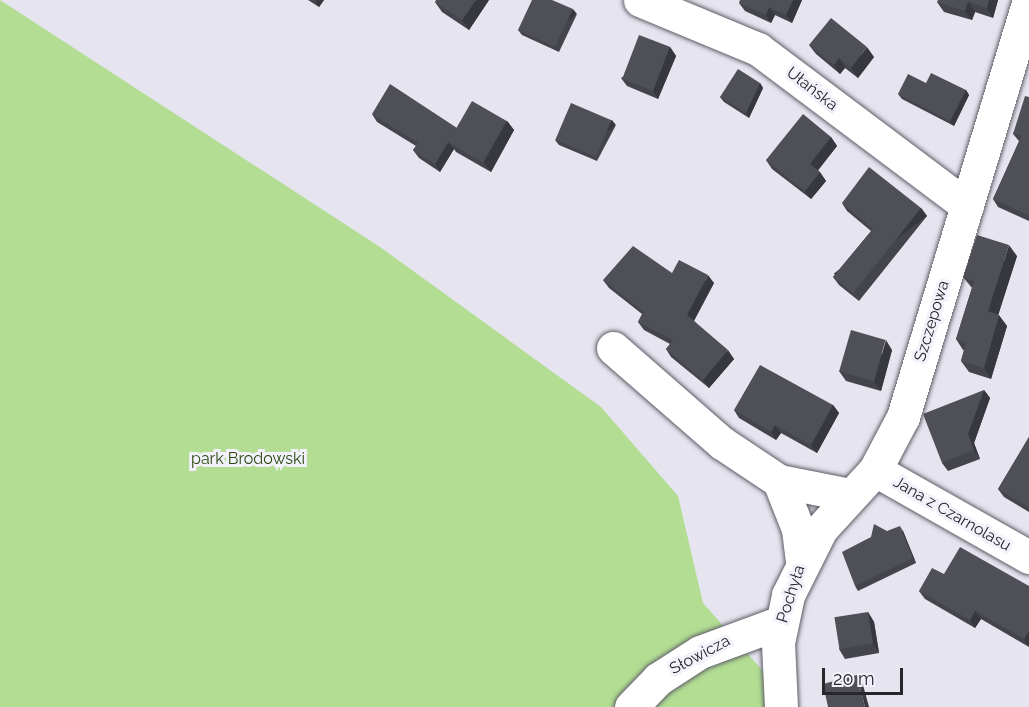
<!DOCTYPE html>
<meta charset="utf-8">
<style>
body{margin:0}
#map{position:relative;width:1029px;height:707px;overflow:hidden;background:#e5e4ef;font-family:Raleway,sans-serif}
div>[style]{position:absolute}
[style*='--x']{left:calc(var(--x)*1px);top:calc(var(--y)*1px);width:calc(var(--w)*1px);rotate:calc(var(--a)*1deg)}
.green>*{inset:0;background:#b2dd93}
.roads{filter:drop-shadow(0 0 2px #5e5d67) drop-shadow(0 0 2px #5e5d67)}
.minor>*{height:33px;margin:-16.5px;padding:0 16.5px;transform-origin:16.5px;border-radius:16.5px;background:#fff}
.wall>*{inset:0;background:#44444c}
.shaded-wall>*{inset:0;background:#37373e;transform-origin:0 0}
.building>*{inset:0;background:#4f4f58;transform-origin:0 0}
span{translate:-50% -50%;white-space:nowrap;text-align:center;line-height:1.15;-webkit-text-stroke:6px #f2f1fc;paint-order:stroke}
.street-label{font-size:16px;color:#27262a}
.park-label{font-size:16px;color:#2b490d}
.scale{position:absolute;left:822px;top:668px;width:81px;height:27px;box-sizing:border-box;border:3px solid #27262a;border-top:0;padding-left:8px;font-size:18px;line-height:21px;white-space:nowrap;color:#27262a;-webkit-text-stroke:4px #f2f1fc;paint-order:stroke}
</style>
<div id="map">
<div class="green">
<div style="clip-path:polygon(0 0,380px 247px,601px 407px,678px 496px,703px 603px,763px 671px,770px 707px,0 707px)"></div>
</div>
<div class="roads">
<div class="minor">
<div style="--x:640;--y:0;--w:128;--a:22.6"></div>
<div style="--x:758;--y:49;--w:261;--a:36.9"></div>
<div style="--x:613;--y:348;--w:145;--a:41.1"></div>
<div style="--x:722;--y:443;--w:69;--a:33.7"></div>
<div style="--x:779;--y:481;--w:72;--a:11.2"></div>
<div style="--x:875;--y:470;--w:177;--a:29.5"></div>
<div style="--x:779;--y:481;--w:52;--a:68.4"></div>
<div style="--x:798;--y:529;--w:31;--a:83"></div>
<div style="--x:631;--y:707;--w:39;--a:-46"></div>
<div style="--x:658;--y:679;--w:50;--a:-32.7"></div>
<div style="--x:700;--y:652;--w:86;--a:-20.3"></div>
<div style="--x:781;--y:707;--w:64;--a:-92.7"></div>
<div style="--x:778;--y:643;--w:49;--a:-78.2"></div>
<div style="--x:788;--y:595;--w:74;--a:-63.4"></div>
<div style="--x:821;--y:529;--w:80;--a:-47.5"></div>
<div style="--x:875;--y:470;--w:60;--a:-62.2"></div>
<div style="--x:903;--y:417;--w:436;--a:-73.2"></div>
</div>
</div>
<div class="wall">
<div style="clip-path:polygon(308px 0,324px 0,319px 7px)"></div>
<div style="clip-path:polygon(489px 0,469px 30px,442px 12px,435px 2px)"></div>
<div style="clip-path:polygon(802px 0,792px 23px,775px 15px,771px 23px,745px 11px,739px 3px)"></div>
<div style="clip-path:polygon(998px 0,993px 18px,975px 12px,972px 20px,944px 12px,937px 2px)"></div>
<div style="clip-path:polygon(577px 14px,559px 52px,522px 35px,518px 30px)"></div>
<div style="clip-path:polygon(809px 45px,874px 57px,858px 78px,845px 68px,840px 74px,816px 54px)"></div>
<div style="clip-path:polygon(670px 47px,676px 56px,658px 99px,627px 86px,621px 78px)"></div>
<div style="clip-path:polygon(760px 83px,763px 88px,749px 118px,724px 102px,720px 97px)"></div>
<div style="clip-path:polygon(966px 90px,969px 95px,954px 126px,902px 99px,898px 94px)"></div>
<div style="clip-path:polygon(1029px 97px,1029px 221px,998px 207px,993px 199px,1019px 141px,1013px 134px)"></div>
<div style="clip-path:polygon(372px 114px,457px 128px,507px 121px,514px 130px,491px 172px,456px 152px,454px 149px,440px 172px,419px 158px,413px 150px,416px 146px,377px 122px)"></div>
<div style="clip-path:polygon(616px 125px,597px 161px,559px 145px,555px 140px)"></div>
<div style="clip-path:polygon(831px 137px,837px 146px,818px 170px,826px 181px,811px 199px,772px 169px,766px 160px)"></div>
<div style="clip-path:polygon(842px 203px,921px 208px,927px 216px,859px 301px,839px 285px,833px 277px,871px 231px,847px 211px)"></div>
<div style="clip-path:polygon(1017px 256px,998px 315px,1007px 326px,991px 379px,969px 372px,961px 361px,964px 350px,963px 350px,956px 339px,972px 288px,963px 277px)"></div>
<div style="clip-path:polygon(672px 273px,714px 283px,694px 321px,734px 359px,709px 388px,671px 357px,666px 349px,670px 344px,644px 330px,638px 322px,642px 314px,609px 288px,603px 280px)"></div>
<div style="clip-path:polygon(892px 350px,881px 391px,846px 381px,839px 371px)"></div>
<div style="clip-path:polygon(984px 390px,990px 398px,974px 443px,980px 459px,948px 471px,942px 463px)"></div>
<div style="clip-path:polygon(833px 405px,839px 413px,817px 453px,781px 433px,776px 440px,739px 418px,734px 410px)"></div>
<div style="clip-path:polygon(1029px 437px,1029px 512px,1004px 497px,998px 489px)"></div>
<div style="clip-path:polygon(887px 531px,903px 531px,916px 563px,858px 591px,855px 586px)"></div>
<div style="clip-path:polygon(944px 574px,1029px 586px,1029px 647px,981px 619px,975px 628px,925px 599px,919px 591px)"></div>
<div style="clip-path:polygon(868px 612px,874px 622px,879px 653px,845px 659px,839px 649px)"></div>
</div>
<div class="shaded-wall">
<div style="clip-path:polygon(317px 0,324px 0,319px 7px,316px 2px)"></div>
<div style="clip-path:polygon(476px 0,489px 0,469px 30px,462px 20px)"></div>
<div style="clip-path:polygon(793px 0,802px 0,792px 23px,786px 15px)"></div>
<div style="clip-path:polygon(989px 0,998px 0,993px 18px,987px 8px)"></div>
<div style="clip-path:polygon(968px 2px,975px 12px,972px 20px,965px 11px)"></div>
<div style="clip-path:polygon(769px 7px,775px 15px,771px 23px,766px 15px)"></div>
<div style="left:573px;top:9px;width:6px;height:42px;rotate:51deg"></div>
<div style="clip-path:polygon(670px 47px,676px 56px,658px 99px,653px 91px)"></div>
<div style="clip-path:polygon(867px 47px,874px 57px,858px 78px,851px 68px)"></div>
<div style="clip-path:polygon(839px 58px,845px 68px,840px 74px,834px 65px)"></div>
<div style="clip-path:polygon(760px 83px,763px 88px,749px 118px,746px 113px)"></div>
<div style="clip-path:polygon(966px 90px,969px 95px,954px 126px,950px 121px)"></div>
<div style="left:612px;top:120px;width:6px;height:41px;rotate:51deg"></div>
<div style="clip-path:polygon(507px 121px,514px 130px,491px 172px,484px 162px)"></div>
<div style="clip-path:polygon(457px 128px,449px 143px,454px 149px,440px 172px,435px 164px)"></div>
<div style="clip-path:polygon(831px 137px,837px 146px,816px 173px,810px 164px)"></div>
<div style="clip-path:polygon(820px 172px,826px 181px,811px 199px,805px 191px)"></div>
<div style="left:921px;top:208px;width:10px;height:109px;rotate:53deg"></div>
<div style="clip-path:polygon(1009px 245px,1017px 256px,996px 322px,988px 311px)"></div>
<div style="clip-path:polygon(708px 275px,714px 283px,692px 324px,687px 315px)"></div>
<div style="clip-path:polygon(999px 315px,1007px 326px,991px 379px,984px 368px)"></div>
<div style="clip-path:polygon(886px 340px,892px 350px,881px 391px,874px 382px)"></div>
<div style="clip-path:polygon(728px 350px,734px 359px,709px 388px,703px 380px)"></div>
<div style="clip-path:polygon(984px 390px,990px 398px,974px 443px,980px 459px,974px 450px,968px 434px)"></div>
<div style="clip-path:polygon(833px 405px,839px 413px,817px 453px,811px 445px)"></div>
<div style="clip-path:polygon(775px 425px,781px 433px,776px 440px,771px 432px)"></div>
<div style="clip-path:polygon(900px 526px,903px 531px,916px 563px,913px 558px)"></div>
<div style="clip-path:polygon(975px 611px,981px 619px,975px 628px,970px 620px)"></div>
<div style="clip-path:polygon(868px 612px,874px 622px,879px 653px,873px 644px)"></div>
<div style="clip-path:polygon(1029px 631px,1029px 646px,1024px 639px)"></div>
<div style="clip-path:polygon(857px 675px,863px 685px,869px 707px,865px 707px)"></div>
</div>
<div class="building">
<div style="clip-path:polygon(436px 0,476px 0,462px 20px,435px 2px)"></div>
<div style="clip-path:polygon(532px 0,552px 0,573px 9px,555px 47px,518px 30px)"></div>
<div style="clip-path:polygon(740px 0,793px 0,786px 15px,769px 7px,766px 15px,739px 3px)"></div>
<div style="clip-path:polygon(938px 0,989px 0,987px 8px,968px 2px,965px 11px,937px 2px)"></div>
<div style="clip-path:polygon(831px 18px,867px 47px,851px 68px,839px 58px,834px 65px,809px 45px)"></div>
<div style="left:639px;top:35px;width:33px;height:47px;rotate:21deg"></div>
<div style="clip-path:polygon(738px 69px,760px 83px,746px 113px,720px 97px)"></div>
<div style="clip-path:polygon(931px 73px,966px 90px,950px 121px,898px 94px,908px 74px,926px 83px)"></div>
<div style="clip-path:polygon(390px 84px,457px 128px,435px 164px,413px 150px,418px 143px,372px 114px)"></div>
<div style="clip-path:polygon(1025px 96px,1029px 97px,1029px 216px,993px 199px,1022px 136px,1013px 134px)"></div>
<div style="left:472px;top:101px;width:40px;height:48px;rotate:30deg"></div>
<div style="left:571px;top:103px;width:44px;height:40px;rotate:23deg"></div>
<div style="clip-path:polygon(803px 114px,831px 137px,810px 164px,820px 172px,805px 191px,766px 160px)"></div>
<div style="clip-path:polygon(869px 167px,921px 208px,853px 293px,833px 277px,873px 229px,842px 203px)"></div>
<div style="clip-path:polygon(977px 235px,1009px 245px,988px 311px,999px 315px,984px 368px,961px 361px,966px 343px,956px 339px,974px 281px,963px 277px)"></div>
<div style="clip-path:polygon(633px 246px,672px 273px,679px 260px,708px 275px,687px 315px,728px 350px,703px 380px,666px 349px,673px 340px,638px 322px,644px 312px,603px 280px)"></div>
<div style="left:851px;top:330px;width:36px;height:43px;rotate:16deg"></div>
<div style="clip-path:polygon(760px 365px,833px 405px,811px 445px,775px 425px,771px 432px,734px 410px)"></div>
<div style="clip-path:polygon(984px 390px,968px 434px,974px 450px,942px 463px,923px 414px)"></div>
<div style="clip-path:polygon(1029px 437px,1029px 508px,998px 489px)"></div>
<div style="clip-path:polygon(874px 524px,887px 531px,900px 526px,913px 558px,855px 586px,842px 552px,871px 537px)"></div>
<div style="clip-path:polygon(960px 547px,1029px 586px,1029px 631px,1024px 639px,975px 611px,970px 620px,919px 591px,932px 568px,944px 574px)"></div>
<div style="left:868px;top:612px;width:32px;height:34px;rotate:81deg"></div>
<div style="clip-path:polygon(857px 675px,865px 707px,828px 707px,823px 684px)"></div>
</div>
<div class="street-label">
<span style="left:812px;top:89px;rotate:38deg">Ułańska</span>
<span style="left:932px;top:321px;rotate:-73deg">Szczepowa</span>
<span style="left:952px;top:514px;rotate:30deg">Jana z Czarnolasu</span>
<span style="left:791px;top:594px;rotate:-72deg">Pochyła</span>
<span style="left:700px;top:655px;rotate:-28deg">Słowicza</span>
</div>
<div class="park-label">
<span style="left:248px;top:459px">park Brodowski</span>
</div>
<div class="scale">20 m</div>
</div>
